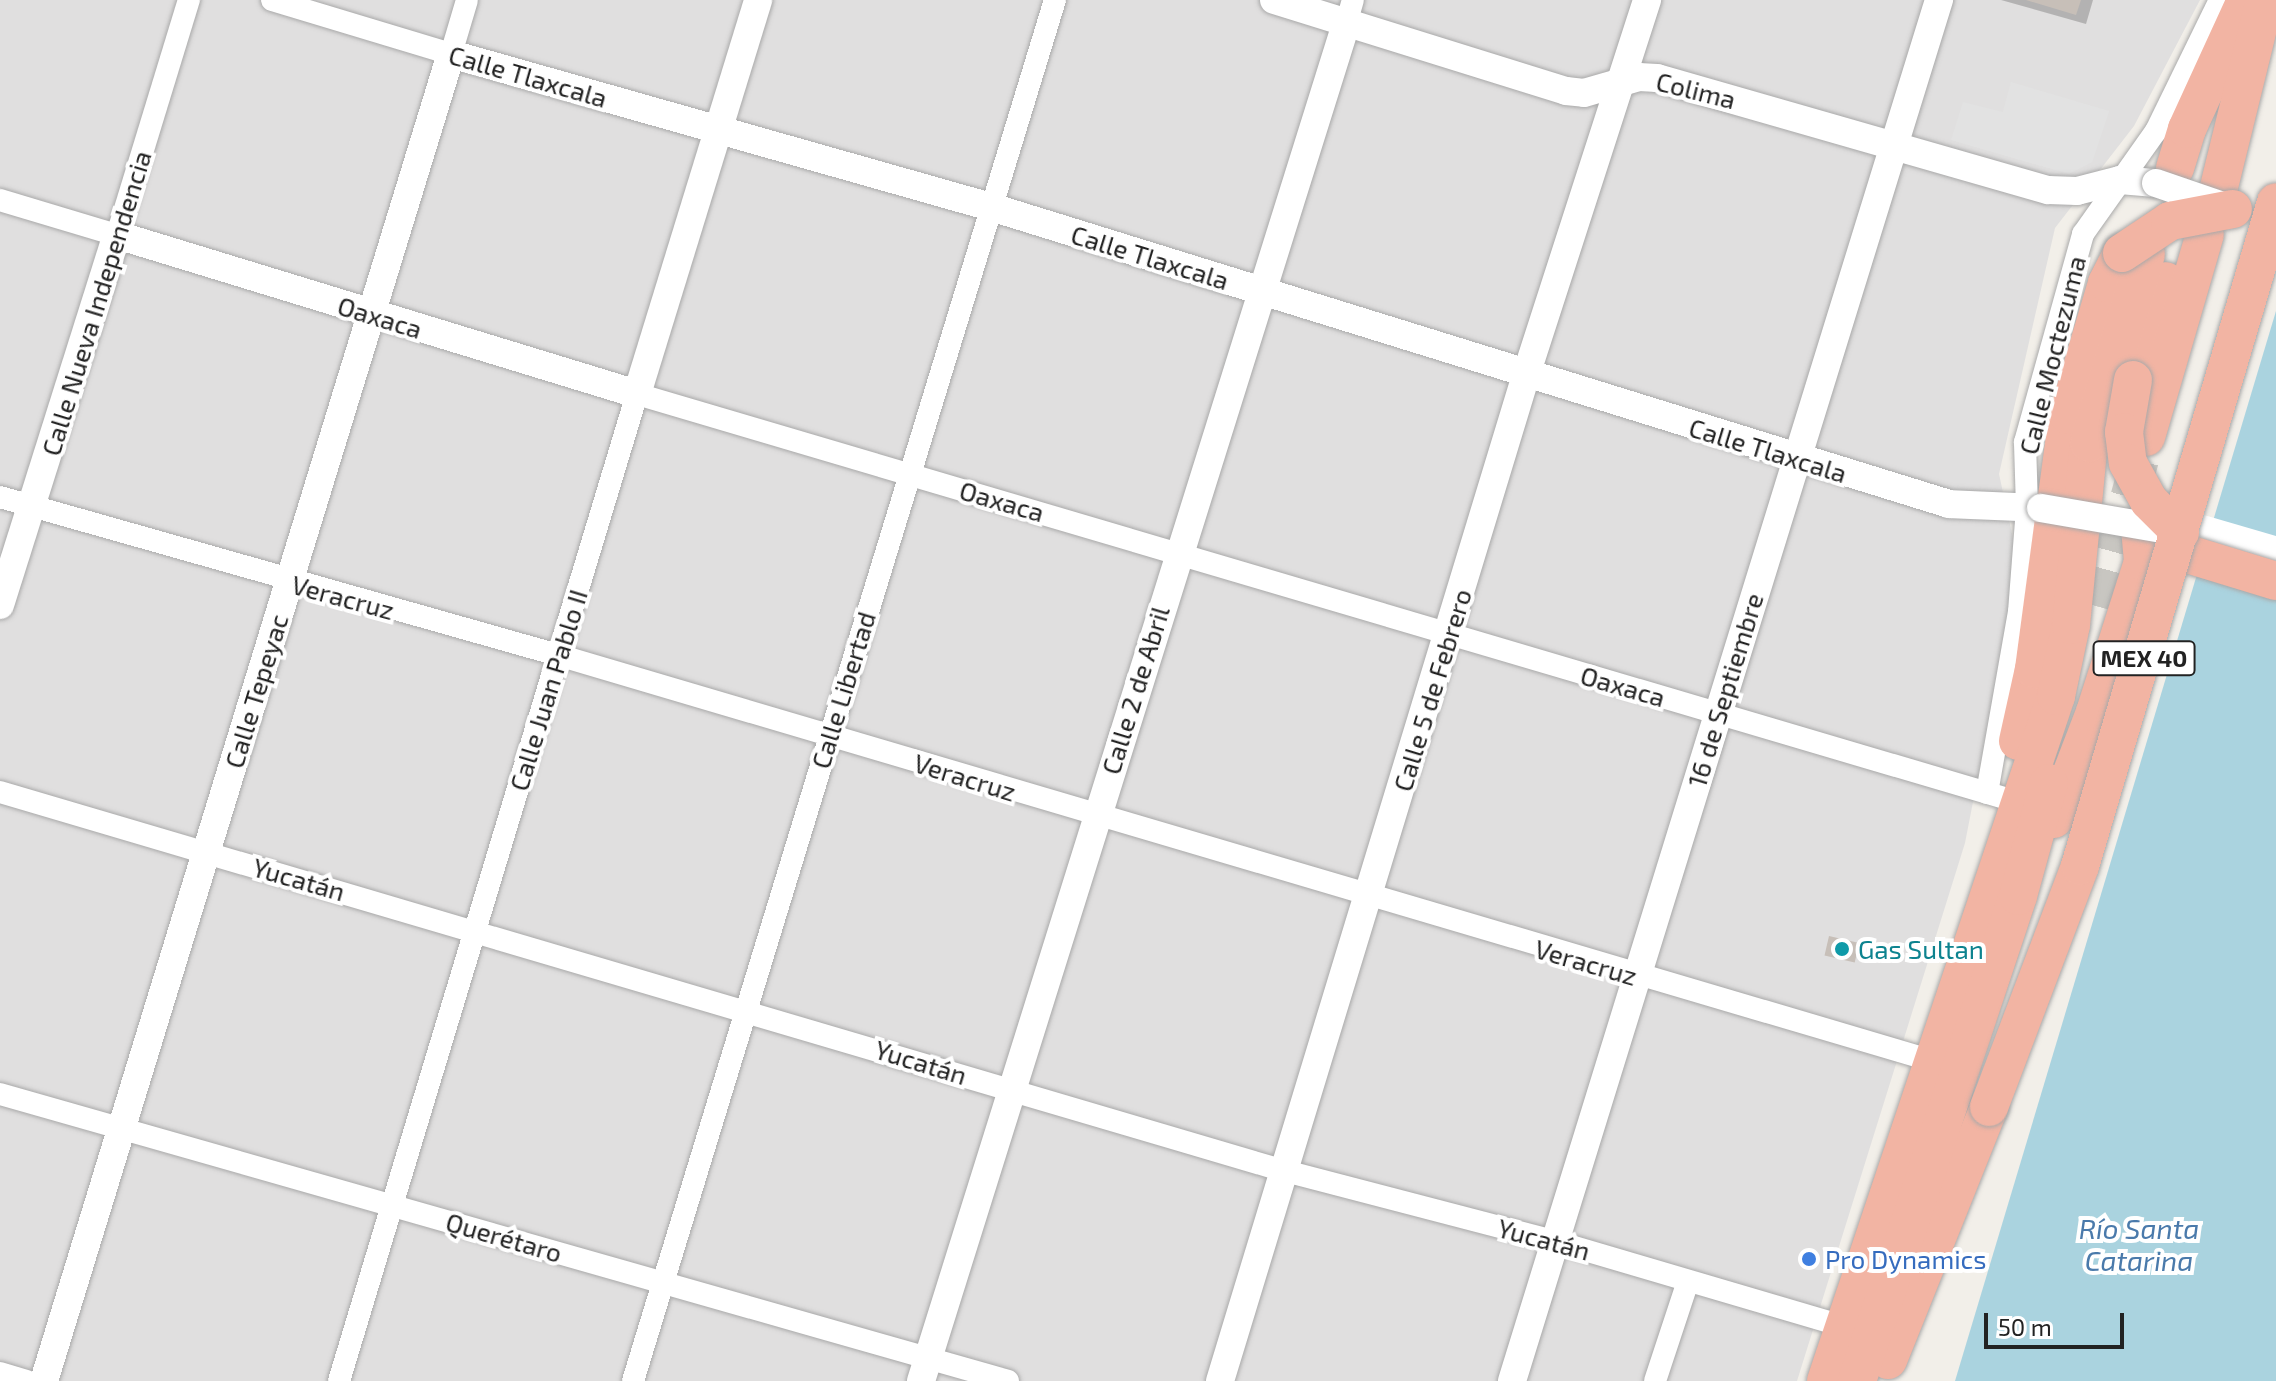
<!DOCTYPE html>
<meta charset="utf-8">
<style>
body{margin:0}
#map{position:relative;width:2276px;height:1381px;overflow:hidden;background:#f2efe9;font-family:"Exo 2",sans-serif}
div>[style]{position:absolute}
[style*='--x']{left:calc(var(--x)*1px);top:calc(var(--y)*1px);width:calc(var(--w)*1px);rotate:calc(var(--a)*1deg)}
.residential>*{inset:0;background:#e0dfdf}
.parking>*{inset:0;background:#e2e2e2}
.water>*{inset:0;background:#aad3df}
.pier>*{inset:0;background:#fff}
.shadow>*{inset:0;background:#0003}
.building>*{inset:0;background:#c7bfb8;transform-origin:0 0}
.trunk-tunnel>*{height:38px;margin-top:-19px;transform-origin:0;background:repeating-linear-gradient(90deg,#c8c6c1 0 38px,transparent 0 57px)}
.roads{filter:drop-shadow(0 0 2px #a9a9a9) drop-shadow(0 0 2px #a9a9a9)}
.minor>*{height:22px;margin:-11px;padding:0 11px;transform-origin:11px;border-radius:11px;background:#fff}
.tertiary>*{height:28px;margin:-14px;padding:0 14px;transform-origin:14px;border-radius:14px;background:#fff}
.trunk>*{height:38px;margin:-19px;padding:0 19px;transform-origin:19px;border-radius:19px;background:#f2b4a3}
.bridges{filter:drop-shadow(0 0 2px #a9a9a9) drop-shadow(0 0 2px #a9a9a9)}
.tertiary-bridge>*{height:28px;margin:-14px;padding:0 14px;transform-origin:14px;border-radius:14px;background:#fff}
.trunk-bridge>*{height:38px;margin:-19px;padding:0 19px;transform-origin:19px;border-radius:19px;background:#f2b4a3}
.dots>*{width:22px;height:22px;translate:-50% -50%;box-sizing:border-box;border:4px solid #fff;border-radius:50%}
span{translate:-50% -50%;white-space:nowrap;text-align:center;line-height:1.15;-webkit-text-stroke:8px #fff;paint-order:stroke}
.shield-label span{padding:2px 6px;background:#fff;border:2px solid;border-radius:6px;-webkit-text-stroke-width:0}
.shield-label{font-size:24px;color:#222;font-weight:700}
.street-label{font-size:26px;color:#222}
.culture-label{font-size:26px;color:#0d838f}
.left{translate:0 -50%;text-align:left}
.shop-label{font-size:26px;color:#366cbe}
.water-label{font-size:28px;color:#4a7aab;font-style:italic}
.scale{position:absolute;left:1984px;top:1313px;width:140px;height:36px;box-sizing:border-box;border:4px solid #222;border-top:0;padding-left:10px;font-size:24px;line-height:28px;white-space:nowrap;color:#222;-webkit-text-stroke:6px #fff;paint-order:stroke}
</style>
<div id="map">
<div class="residential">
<div style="clip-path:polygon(0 0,2200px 0,2134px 126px,2055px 228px,1999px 474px,2019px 566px,1965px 843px,1797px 1381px,0 1381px)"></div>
</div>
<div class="parking">
<div style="clip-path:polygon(2011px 82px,2109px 111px,2092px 162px,2069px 174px,1951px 140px,1963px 102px,2003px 112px)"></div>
</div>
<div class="water">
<div style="clip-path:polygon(2276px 311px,2276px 1381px,1955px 1381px)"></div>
</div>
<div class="pier">
<div style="clip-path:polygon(2204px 515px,2276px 536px,2276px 591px,2189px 565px)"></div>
</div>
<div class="shadow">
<div style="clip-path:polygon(2001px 0,2093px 0,2086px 24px)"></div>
</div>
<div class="building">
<div style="clip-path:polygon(2026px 0,2081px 0,2076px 15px)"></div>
<div style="left:1829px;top:936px;width:31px;height:20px;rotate:13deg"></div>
</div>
<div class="trunk-tunnel">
<div style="--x:2099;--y:607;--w:161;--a:-74.5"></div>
</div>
<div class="roads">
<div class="minor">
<div style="--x:272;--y:0;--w:187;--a:16.8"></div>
<div style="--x:451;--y:54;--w:56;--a:-73.5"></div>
<div style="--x:1346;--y:24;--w:25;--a:-74"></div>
<div style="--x:0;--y:200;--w:122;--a:16.7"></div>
<div style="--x:117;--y:235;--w:246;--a:-73"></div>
<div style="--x:0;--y:497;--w:580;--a:15.81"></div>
<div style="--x:558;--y:655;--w:1431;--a:16.45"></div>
<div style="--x:0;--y:792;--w:1336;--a:16.44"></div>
<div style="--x:1281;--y:1170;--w:282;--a:14.6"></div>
<div style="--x:1554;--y:1241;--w:301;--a:16.4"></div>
<div style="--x:1987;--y:793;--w:184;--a:-80"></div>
<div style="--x:2019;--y:612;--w:105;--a:-85.6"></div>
<div style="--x:2027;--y:507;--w:65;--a:-91.8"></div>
<div style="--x:2025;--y:442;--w:216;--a:-74.4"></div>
<div style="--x:2083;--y:234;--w:126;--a:-54.7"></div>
<div style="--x:2156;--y:131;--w:146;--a:-64"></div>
<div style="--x:0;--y:1094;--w:1048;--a:15.89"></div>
<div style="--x:0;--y:1373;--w:27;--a:17"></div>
<div style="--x:339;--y:1381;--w:1031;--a:-73.2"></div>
<div style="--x:637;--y:394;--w:1425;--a:16.46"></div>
<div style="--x:633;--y:1381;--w:1444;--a:-73.01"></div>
<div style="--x:1655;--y:1381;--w:105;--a:-71.7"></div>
</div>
<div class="tertiary">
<div style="--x:1274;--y:0;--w:306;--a:17.3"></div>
<div style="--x:1566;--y:91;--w:18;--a:6"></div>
<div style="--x:1584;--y:93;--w:57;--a:-16.2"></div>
<div style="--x:1639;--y:77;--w:18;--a:3"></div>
<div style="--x:1657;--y:78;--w:407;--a:16"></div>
<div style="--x:2048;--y:190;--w:29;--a:2"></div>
<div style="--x:2077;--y:191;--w:44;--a:-14.3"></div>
<div style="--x:2120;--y:180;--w:36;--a:5"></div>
<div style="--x:0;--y:605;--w:388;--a:-72.5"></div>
<div style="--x:117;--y:235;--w:544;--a:17"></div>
<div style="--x:637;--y:394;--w:412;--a:-72.9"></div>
<div style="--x:44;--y:1381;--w:1388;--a:-72.95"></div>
<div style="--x:451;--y:54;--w:561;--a:15.82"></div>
<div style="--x:991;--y:207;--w:1003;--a:17.22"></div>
<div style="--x:1949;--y:504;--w:92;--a:2.5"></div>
<div style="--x:921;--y:1381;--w:1422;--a:-72.61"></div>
<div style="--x:1220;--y:1381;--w:1052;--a:-73.08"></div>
<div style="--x:1526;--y:375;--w:394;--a:-72.1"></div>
<div style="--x:1512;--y:1381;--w:1446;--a:-72.82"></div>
</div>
<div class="trunk">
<div style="--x:2175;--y:168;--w:41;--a:-72.9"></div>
<div style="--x:2187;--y:129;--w:142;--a:-65.4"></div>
<div style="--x:2218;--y:191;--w:197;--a:-76.2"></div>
<div style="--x:2133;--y:380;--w:104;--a:-71.6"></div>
<div style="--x:2146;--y:437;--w:211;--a:-73.8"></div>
<div style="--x:2143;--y:562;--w:30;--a:-17"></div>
<div style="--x:2172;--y:553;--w:19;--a:6"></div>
<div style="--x:2191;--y:555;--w:89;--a:17"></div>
<div style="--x:2018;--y:741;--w:74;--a:-77.5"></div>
<div style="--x:2034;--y:669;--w:256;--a:-82.4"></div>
<div style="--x:2068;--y:415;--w:138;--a:-73.5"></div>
<div style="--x:2107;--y:283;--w:34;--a:-63"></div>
<div style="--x:2054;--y:819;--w:115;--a:-69"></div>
<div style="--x:2095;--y:712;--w:157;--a:-72.3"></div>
<div style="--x:2143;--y:562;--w:35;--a:-95"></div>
<div style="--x:1888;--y:1360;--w:272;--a:-68.2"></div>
<div style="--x:1826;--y:1381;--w:723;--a:-71.44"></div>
<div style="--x:2056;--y:696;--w:73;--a:-78.1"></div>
<div style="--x:2071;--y:625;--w:183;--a:-84.4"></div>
<div style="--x:2089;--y:443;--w:197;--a:-73.2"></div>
<div style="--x:1857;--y:1381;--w:511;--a:-71.64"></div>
<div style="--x:2018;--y:896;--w:117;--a:-74.7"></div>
</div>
</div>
<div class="bridges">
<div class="tertiary-bridge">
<div style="--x:2156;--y:183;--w:80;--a:18.9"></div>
<div style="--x:2041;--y:508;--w:141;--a:9.8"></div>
</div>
<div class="trunk-bridge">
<div style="--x:2122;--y:253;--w:58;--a:-33.7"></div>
<div style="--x:2170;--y:221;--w:64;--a:-10.8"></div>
<div style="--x:2133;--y:380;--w:53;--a:99.8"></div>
<div style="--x:2124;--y:432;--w:31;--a:83"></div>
<div style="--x:2128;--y:463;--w:43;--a:61.1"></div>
<div style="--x:2149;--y:501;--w:44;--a:45"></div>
<div style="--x:1989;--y:1107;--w:258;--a:-69.3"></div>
<div style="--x:2080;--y:866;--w:692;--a:-73.55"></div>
</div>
</div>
<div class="dots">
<div style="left:1842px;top:949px;background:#0f9aa8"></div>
<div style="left:1809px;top:1259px;background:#3f7fe0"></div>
</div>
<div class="shield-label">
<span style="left:2144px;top:658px">MEX 40</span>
</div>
<div class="street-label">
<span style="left:528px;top:76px;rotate:16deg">Calle Tlaxcala</span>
<span style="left:1696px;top:90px;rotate:14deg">Colima</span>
<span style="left:1150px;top:257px;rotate:17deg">Calle Tlaxcala</span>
<span style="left:96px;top:303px;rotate:-73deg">Calle Nueva Independencia</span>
<span style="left:380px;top:317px;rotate:17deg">Oaxaca</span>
<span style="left:2052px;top:355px;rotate:-76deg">Calle Moctezuma</span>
<span style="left:1768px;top:450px;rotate:17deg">Calle Tlaxcala</span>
<span style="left:1002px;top:501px;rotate:16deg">Oaxaca</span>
<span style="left:343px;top:597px;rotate:15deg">Veracruz</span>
<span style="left:1623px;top:686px;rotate:16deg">Oaxaca</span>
<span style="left:548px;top:690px;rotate:-73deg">Calle Juan Pablo II</span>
<span style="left:843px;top:690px;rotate:-73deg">Calle Libertad</span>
<span style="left:1135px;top:690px;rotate:-73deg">Calle 2 de Abril</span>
<span style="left:1432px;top:690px;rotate:-73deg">Calle 5 de Febrero</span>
<span style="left:1725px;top:690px;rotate:-73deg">16 de Septiembre</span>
<span style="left:256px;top:691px;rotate:-73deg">Calle Tepeyac</span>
<span style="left:965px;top:777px;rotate:17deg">Veracruz</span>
<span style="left:299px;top:879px;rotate:16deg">Yucatán</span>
<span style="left:1586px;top:962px;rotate:16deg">Veracruz</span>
<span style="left:921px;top:1062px;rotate:17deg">Yucatán</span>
<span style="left:504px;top:1237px;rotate:16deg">Querétaro</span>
<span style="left:1544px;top:1239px;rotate:15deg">Yucatán</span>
</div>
<div class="culture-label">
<span class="left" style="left:1858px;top:949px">Gas Sultan</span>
</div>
<div class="shop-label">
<span class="left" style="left:1825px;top:1259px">Pro Dynamics</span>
</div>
<div class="water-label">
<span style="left:2139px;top:1244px">Río Santa<br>Catarina</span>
</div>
<div class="scale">50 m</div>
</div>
